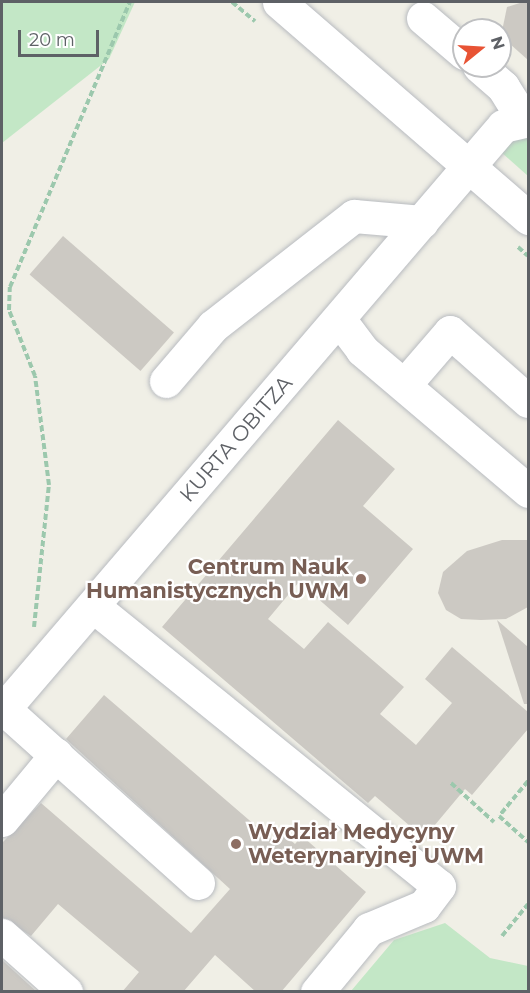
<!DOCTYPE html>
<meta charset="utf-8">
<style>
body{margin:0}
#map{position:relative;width:530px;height:993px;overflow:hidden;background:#f0efe6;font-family:Montserrat,sans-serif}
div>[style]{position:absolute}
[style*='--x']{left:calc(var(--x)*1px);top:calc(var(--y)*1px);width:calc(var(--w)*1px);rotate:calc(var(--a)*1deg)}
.green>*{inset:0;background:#c3e7c6}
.building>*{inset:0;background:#ccc9c3;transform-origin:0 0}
.path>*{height:4px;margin-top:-2px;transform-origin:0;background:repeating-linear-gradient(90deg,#9cc8ad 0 6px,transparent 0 9px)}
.roads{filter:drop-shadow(0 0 2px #b8bbc0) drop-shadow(0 0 2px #b8bbc0)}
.minor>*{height:33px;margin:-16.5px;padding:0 16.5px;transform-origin:16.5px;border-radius:16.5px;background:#fff}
.dots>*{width:16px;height:16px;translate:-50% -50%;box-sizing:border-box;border:3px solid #fff;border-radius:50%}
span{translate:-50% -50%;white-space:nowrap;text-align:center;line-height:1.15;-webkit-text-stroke:4.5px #fff;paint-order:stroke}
.street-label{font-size:21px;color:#5e6166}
.education-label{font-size:21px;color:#785e54;font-weight:700}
.right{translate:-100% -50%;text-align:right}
.left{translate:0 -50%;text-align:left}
.frame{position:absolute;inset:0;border:3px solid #5e6166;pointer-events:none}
.north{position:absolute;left:452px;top:18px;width:60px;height:60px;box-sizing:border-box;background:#fff;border:2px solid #bfc0c2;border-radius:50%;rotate:72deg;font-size:16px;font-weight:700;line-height:24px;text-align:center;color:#5e6166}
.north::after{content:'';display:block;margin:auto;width:21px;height:27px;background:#e85334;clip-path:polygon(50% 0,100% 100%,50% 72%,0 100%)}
.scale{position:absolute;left:18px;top:30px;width:81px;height:27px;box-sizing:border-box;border:3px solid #5e6166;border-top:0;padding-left:8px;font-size:18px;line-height:21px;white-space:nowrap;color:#5e6166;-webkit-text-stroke:4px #fff;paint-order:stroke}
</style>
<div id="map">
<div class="green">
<div style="clip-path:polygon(2px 2px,135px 2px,109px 59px,2px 143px)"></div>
<div style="clip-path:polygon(528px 136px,528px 176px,502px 153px,516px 137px)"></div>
<div style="clip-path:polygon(445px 923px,490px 958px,528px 966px,528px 991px,351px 991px,394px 940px)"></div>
</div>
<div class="building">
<div style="clip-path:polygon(523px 2px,528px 2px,528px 60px,501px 36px,507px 7px)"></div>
<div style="left:63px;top:236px;width:147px;height:51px;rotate:41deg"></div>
<div style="clip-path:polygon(338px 420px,395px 469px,363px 506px,413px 549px,348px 625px,299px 582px,268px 619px,304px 649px,328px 622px,404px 687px,380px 714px,416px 745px,452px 703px,425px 679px,452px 647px,528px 712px,528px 729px,472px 795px,465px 789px,424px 838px,375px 796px,368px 803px,162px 627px)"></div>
<div style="clip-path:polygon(502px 540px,528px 540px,528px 607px,506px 619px,481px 620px,461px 619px,446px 610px,438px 593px,443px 572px,467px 551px)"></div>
<div style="clip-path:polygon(497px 620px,528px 647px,528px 704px,524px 704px)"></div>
<div style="clip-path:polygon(104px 695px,271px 839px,279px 830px,295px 844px,302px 836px,366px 892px,281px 992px,256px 992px,215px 955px,183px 992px,122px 992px,139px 972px,58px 904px,31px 936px,2px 917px,2px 843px,41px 803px,191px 933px,230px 889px,66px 739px)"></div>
<div style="clip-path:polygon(2px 960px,37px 992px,2px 992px)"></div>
</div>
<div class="path">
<div style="--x:232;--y:2;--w:30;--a:40"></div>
<div style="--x:518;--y:247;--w:13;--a:42"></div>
<div style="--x:34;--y:627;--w:143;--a:-84"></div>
<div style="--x:49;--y:485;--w:110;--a:-97.3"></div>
<div style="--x:35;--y:376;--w:71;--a:-111.5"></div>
<div style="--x:9;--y:310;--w:23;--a:-88"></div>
<div style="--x:10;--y:287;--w:309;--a:-67.2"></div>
<div style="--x:528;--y:781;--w:45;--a:129.6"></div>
<div style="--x:499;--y:816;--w:39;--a:42"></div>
<div style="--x:451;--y:783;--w:58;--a:42.2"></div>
<div style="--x:502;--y:936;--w:41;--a:-50.9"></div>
</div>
<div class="roads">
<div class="minor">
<div style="--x:279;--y:2;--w:330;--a:40.9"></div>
<div style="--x:423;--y:18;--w:54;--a:40.5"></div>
<div style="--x:479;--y:66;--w:32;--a:41"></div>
<div style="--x:503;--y:87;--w:36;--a:58"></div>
<div style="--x:339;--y:319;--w:39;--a:53"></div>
<div style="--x:362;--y:350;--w:218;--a:40.3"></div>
<div style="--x:166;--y:381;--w:72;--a:-49.5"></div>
<div style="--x:213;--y:326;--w:179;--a:-38"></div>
<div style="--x:354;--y:216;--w:68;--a:5"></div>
<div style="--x:406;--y:383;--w:67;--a:-49.2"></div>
<div style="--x:450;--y:332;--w:104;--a:41.5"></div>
<div style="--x:93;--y:606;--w:445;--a:39"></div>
<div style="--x:439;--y:886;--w:25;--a:127"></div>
<div style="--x:424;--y:906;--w:60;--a:157.3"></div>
<div style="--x:369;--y:929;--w:82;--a:129.5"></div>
<div style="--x:3;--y:708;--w:262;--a:41.9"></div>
<div style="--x:2;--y:711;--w:770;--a:-49.42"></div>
<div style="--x:503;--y:126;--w:26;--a:-13"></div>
<div style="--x:2;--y:820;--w:85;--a:-50.3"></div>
<div style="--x:2;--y:935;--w:86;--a:41.7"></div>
</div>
</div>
<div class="dots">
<div style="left:361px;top:579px;background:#8d6e63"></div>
<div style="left:236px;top:844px;background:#8d6e63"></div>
</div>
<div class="street-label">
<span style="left:236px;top:439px;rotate:-49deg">KURTA OBITZA</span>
</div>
<div class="education-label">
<span class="right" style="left:349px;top:579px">Centrum Nauk<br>Humanistycznych UWM</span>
<span class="left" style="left:248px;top:844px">Wydział Medycyny<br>Weterynaryjnej UWM</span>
</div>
<div class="frame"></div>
<div class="north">N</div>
<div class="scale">20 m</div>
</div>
